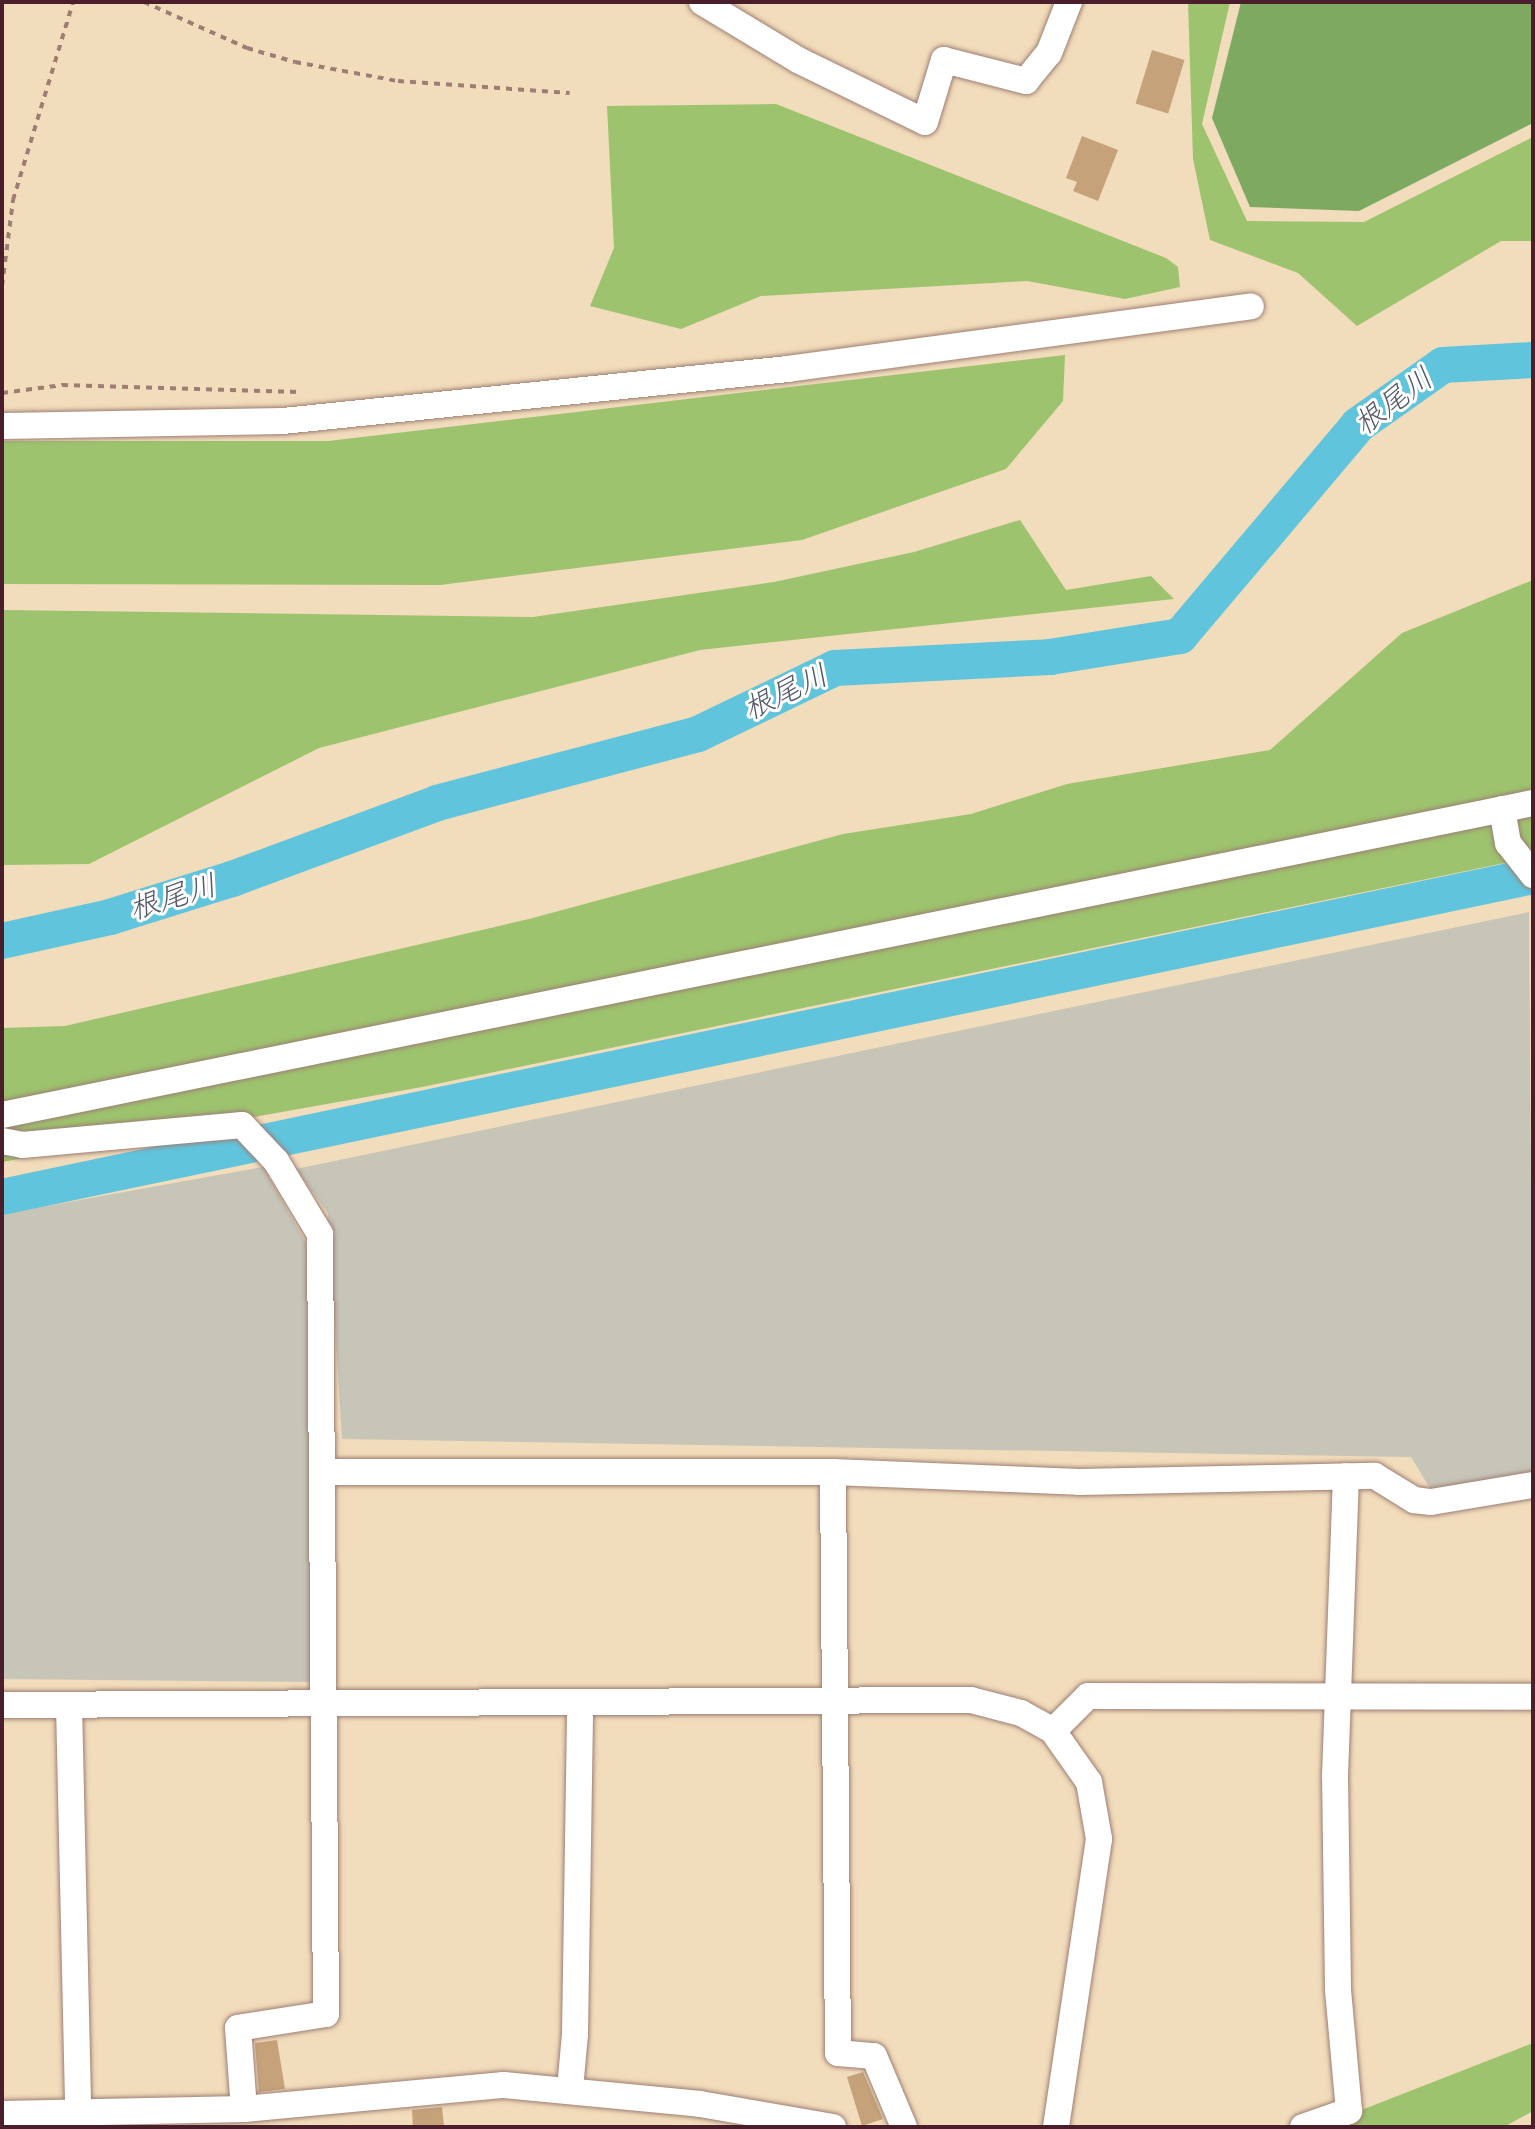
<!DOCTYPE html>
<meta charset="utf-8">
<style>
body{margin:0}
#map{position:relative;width:1535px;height:2129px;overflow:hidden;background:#f1dcbb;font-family:"Architects Daughter","Klee One",sans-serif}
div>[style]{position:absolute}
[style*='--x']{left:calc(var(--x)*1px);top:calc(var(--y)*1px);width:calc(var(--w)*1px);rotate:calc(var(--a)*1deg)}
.industrial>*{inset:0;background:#c6c5b8}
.green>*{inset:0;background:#9dc36e}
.forest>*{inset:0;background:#7ea961}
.river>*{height:36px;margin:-18px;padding:0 18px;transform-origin:18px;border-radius:18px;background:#60c4dd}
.building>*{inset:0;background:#c5a279;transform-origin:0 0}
.path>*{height:4px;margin-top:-2px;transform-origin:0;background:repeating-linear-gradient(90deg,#9e7e73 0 6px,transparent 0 12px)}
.roads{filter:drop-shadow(0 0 2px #9e7e73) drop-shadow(0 0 2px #9e7e73)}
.minor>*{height:26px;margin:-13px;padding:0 13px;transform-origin:13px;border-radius:13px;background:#fff}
span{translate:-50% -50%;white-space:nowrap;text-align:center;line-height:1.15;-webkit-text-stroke:6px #fff;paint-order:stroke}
.water-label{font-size:30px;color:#525969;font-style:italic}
.frame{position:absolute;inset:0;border:4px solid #4a1f2b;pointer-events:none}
</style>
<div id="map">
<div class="industrial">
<div style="clip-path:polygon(1529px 912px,1533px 1471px,1431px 1490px,1411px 1457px,342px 1439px,328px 1213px,296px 1169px)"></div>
<div style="clip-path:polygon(263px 1167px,306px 1243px,315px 1682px,2px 1679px,2px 1214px)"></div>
</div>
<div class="green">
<div style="clip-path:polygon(1188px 2px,1230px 2px,1202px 124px,1247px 221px,1364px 222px,1533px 137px,1533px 241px,1501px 241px,1357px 326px,1298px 273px,1210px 240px,1193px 159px)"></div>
<div style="clip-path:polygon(776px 104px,1166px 258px,1178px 267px,1180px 287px,1125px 299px,1027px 281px,761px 296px,681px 329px,590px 306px,614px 248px,607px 106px)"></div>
<div style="clip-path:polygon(1065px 355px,1063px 401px,1006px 469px,802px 540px,440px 585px,2px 584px,2px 441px,328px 441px)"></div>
<div style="clip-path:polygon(1020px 520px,1066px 590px,1151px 576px,1174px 599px,700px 650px,319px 748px,89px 864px,2px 865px,2px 610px,533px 617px,774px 582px,914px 552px)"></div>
<div style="clip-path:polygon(1533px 580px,1533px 857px,422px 1087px,2px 1162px,2px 1028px,65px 1026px,529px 919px,843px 834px,971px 814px,1067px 784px,1270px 750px,1402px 633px)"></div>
<div style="clip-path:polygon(1533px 2043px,1533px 2111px,1504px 2127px,1318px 2127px)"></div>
</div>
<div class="forest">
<div style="clip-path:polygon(1241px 2px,1533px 2px,1533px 123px,1359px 211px,1250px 207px,1212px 118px)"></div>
</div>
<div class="river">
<div style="--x:2;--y:941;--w:111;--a:-12.5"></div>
<div style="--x:110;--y:917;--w:128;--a:-17.3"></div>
<div style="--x:232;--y:879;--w:219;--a:-20.3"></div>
<div style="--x:437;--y:803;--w:270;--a:-14.8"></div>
<div style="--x:698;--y:734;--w:152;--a:-25.7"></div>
<div style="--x:835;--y:668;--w:215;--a:-2.9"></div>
<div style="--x:1050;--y:657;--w:132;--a:-9.2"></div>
<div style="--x:1180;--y:636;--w:276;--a:-49.8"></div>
<div style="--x:1358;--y:425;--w:104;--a:-35.2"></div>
<div style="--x:1443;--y:365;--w:90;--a:-3.2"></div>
<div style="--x:2;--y:1197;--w:1564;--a:-11.84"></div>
</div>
<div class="building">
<div style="left:1152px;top:50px;width:34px;height:56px;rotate:17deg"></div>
<div style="clip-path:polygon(1082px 136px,1118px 150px,1098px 201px,1073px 191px,1077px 182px,1066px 178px)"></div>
<div style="clip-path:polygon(277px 2040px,285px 2089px,259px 2092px,255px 2043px)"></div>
<div style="clip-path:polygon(863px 2072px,883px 2119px,862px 2126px,847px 2077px)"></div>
<div style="clip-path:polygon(442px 2107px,444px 2127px,413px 2127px,412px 2110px)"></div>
</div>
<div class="path">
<div style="--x:144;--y:2;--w:113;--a:24.1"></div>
<div style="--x:247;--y:48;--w:50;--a:16.3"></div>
<div style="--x:295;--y:62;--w:105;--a:10.5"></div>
<div style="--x:398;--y:81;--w:172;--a:4"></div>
<div style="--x:2;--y:286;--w:87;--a:-82.7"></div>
<div style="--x:13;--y:200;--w:207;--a:-73.1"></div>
<div style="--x:2;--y:393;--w:61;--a:-7.6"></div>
<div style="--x:62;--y:385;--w:239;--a:1.7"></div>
</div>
<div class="roads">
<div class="minor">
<div style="--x:702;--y:2;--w:112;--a:31.1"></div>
<div style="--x:798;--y:60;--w:141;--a:26"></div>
<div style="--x:925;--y:122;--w:65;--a:-73"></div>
<div style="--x:944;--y:60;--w:85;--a:14.4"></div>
<div style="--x:1026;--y:81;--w:36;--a:-51"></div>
<div style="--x:1049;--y:53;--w:55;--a:-68.6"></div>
<div style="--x:2;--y:426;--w:281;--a:-1"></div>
<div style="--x:283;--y:421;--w:508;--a:-5.88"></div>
<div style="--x:788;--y:369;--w:467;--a:-7.7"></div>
<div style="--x:1502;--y:809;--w:35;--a:80"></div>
<div style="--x:1508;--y:843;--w:41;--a:52"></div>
<div style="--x:2;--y:1115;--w:1562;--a:-11.52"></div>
<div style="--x:2;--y:1141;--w:20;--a:11"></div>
<div style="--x:22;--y:1145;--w:221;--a:-5.2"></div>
<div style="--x:242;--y:1125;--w:50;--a:46.6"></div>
<div style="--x:276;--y:1161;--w:85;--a:58.9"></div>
<div style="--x:320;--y:1234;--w:780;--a:89.56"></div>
<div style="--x:326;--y:2014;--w:89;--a:171"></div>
<div style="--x:238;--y:2028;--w:81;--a:85.8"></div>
<div style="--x:323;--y:1472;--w:510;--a:0"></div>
<div style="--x:833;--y:1472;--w:246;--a:2.3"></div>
<div style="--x:1079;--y:1482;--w:296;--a:-1.2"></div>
<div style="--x:1375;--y:1476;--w:46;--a:31.6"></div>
<div style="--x:1414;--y:1500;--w:17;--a:7"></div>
<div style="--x:1431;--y:1502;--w:103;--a:-9.5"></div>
<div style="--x:833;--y:1472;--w:581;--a:89.51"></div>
<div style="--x:838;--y:2053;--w:36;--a:5"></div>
<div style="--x:874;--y:2056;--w:77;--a:67.1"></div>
<div style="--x:2;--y:1705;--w:969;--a:-0.3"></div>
<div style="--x:971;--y:1700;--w:52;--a:14.6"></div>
<div style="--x:1021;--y:1713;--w:37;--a:29"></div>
<div style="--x:1053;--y:1731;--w:62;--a:54.8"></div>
<div style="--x:1089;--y:1782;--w:58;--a:80"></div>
<div style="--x:1099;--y:1839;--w:291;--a:98.5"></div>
<div style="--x:69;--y:1705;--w:406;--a:88.7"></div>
<div style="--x:1053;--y:1731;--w:49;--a:-45"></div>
<div style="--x:1088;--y:1696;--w:445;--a:0.1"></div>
<div style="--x:570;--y:2089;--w:55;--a:-84.8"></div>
<div style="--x:575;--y:2034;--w:329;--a:-89.1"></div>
<div style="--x:2;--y:2114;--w:242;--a:-1.2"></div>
<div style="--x:244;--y:2109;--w:261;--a:-5.3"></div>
<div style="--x:504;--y:2085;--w:197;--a:5.5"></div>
<div style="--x:700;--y:2104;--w:135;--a:9.8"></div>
<div style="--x:1303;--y:2127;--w:49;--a:-19.2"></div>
<div style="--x:1349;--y:2111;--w:122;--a:-95.2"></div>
<div style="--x:1338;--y:1989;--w:213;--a:-90.8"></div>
<div style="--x:1335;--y:1776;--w:300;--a:-87.9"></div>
</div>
</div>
<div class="water-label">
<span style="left:1394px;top:402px;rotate:-37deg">根尾川</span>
<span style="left:786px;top:693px;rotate:-25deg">根尾川</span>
<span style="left:173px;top:898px;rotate:-17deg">根尾川</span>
</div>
<div class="frame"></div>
</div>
